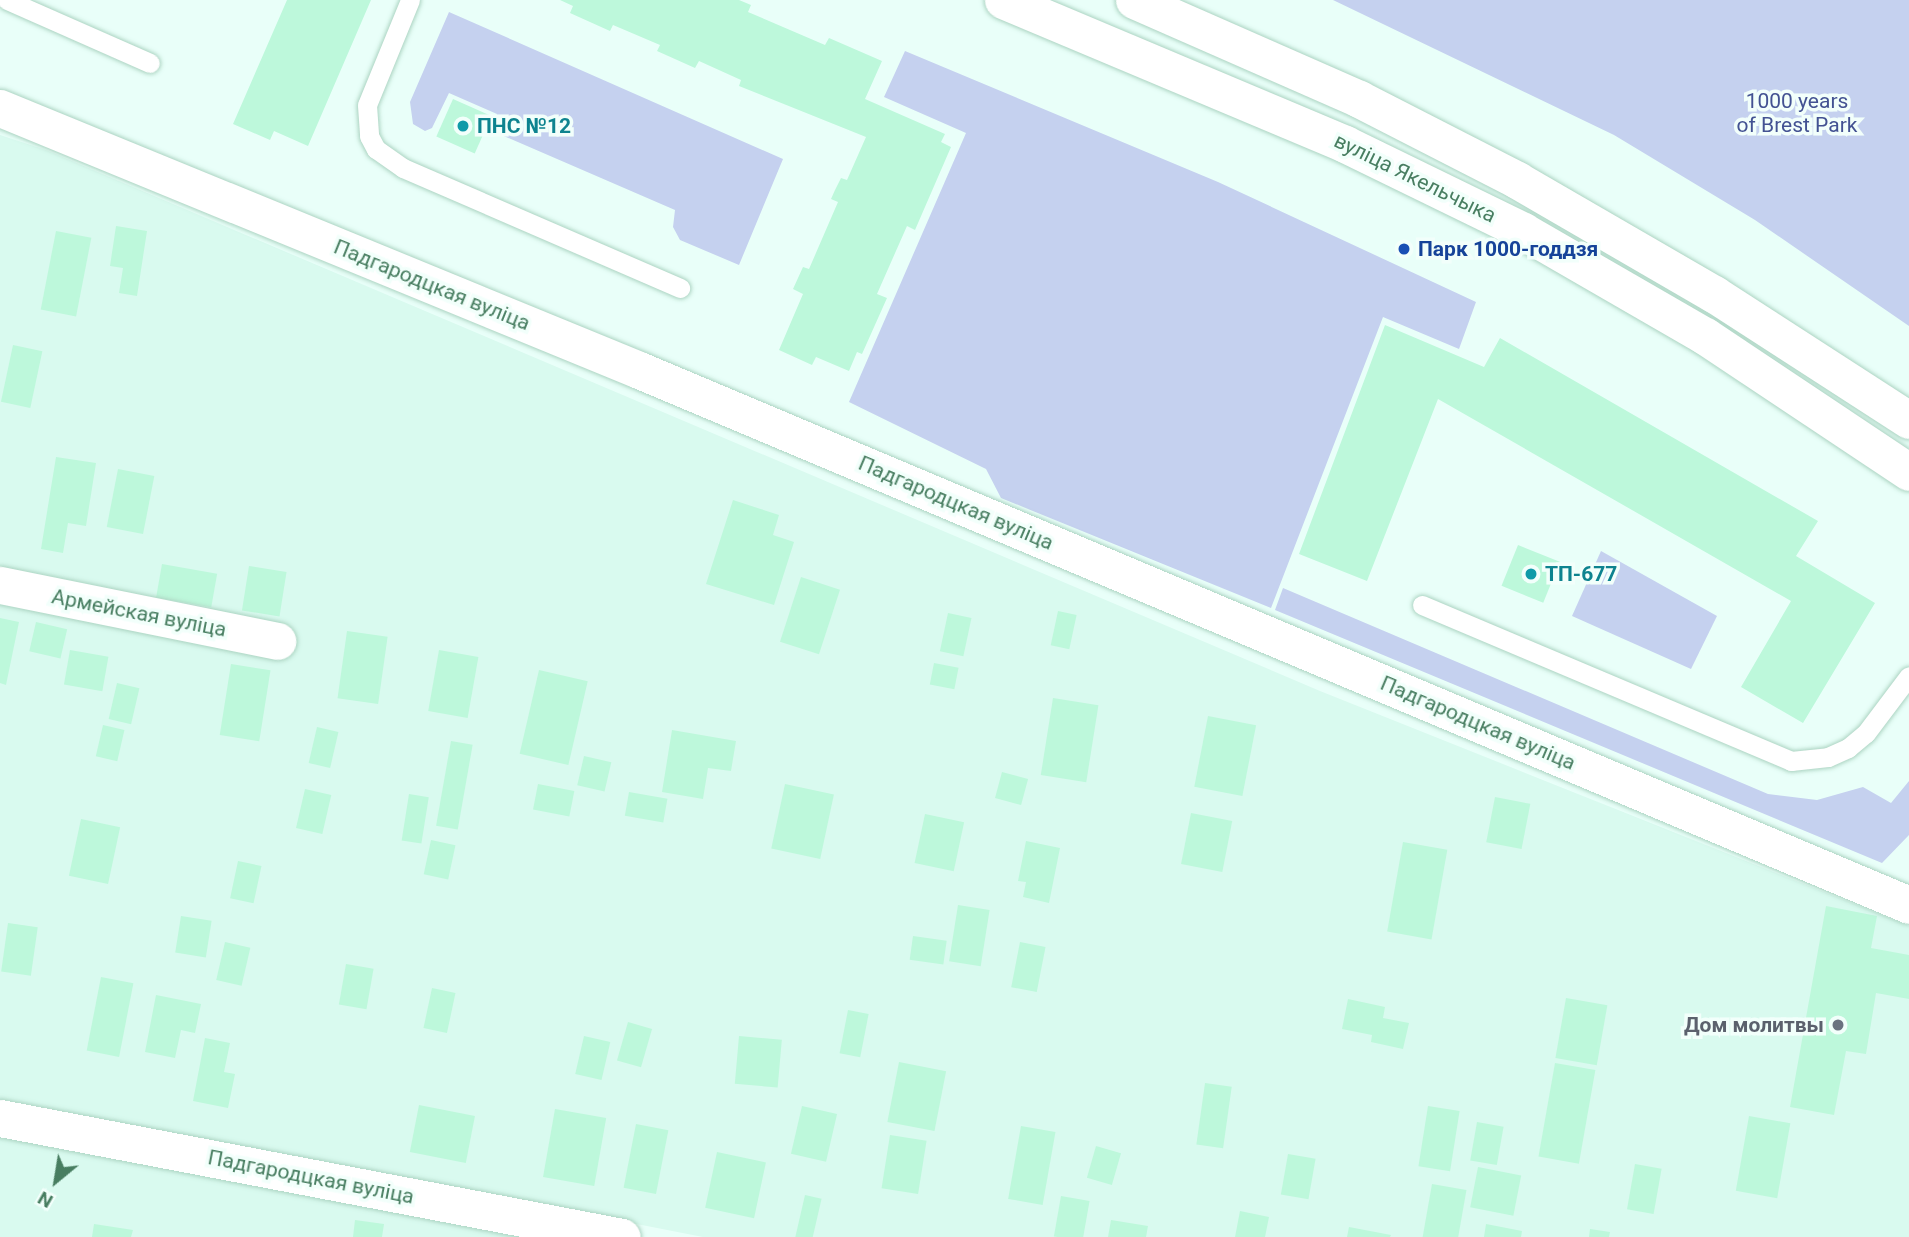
<!DOCTYPE html>
<meta charset="utf-8">
<style>
body{margin:0}
#map{position:relative;width:1909px;height:1237px;overflow:hidden;background:#e9fff9;font-family:Roboto,sans-serif}
div>[style]{position:absolute}
[style*='--x']{left:calc(var(--x)*1px);top:calc(var(--y)*1px);width:calc(var(--w)*1px);rotate:calc(var(--a)*1deg)}
.residential>*{inset:0;background:#d9faef}
.green>*{inset:0;background:#c5d1ef}
.building>*{inset:0;background:#bdf8db;transform-origin:0 0}
.roads{filter:drop-shadow(0 0 2px #acd4c2) drop-shadow(0 0 2px #acd4c2)}
.lane>*{height:19px;margin:-9.5px;padding:0 9.5px;transform-origin:9.5px;border-radius:9.5px;background:#fff}
.street>*{height:37px;margin:-18.5px;padding:0 18.5px;transform-origin:18.5px;border-radius:18.5px;background:#fff}
.dots>*{width:19px;height:19px;translate:-50% -50%;box-sizing:border-box;border:4px solid #f2fffb;border-radius:50%}
span{translate:-50% -50%;white-space:nowrap;text-align:center;line-height:1.15;-webkit-text-stroke:7px #f2fffb;paint-order:stroke}
.park-label{font-size:21px;color:#435292}
.culture-label{font-size:21px;color:#0d838f;font-weight:700}
.left{translate:0 -50%;text-align:left}
.street-label{font-size:21px;color:#487e61}
.transit-label{font-size:21px;color:#164399;font-weight:700}
.worship-label{font-size:21px;color:#5b616d;font-weight:700}
.right{translate:-100% -50%;text-align:right}
.north{position:absolute;left:21px;top:1146px;width:70px;height:70px;-webkit-text-stroke:5px #f2fffb;paint-order:stroke;rotate:210deg;font-size:19px;font-weight:700;line-height:28px;text-align:center;color:#487e61}
.north::after{content:'';display:block;margin:auto;width:24px;height:32px;background:#487e61;clip-path:polygon(50% 0,100% 100%,50% 72%,0 100%)}
</style>
<div id="map">
<div class="residential">
<div style="clip-path:polygon(0 135px,46px 150px,1320px 691px,1909px 926px,1909px 1237px,703px 1237px,0 1099px)"></div>
<div style="clip-path:polygon(0 1136px,528px 1237px,0 1237px)"></div>
</div>
<div class="green">
<div style="clip-path:polygon(1333px 0,1909px 0,1909px 326px,1755px 220px,1614px 135px)"></div>
<div style="clip-path:polygon(449px 12px,783px 159px,739px 265px,680px 240px,673px 227px,675px 210px,490px 130px,497px 114px,449px 93px,432px 128px,425px 131px,413px 124px,410px 102px)"></div>
<div style="clip-path:polygon(905px 51px,1218px 182px,1476px 302px,1459px 349px,1383px 317px,1271px 608px,1001px 498px,986px 469px,849px 402px,966px 133px,884px 97px)"></div>
<div style="clip-path:polygon(1601px 551px,1717px 616px,1691px 669px,1572px 616px)"></div>
<div style="clip-path:polygon(1283px 588px,1768px 794px,1817px 800px,1863px 787px,1891px 803px,1909px 781px,1909px 835px,1882px 863px,1275px 610px)"></div>
</div>
<div class="building">
<div style="clip-path:polygon(287px 0,371px 0,308px 146px,274px 131px,270px 140px,233px 124px)"></div>
<div style="clip-path:polygon(560px 0,739px 0,751px 5px,748px 12px,825px 45px,829px 38px,882px 61px,865px 99px,945px 134px,941px 142px,951px 147px,915px 230px,907px 226px,877px 294px,887px 298px,862px 354px,857px 352px,849px 371px,816px 357px,812px 365px,779px 350px,803px 294px,793px 289px,803px 267px,809px 269px,838px 202px,831px 199px,835px 190px,841px 178px,847px 180px,866px 137px,739px 86px,741px 80px,699px 61px,695px 68px,657px 51px,660px 45px,613px 25px,610px 31px,570px 13px,573px 6px)"></div>
<div style="left:453px;top:99px;width:42px;height:41px;rotate:24deg"></div>
<div style="clip-path:polygon(116px 226px,147px 231px,137px 296px,119px 293px,123px 268px,110px 266px)"></div>
<div style="left:56px;top:231px;width:36px;height:80px;rotate:11deg"></div>
<div style="clip-path:polygon(1385px 325px,1484px 367px,1500px 338px,1818px 521px,1796px 556px,1875px 603px,1803px 723px,1741px 687px,1791px 601px,1438px 399px,1367px 581px,1299px 554px)"></div>
<div style="left:13px;top:345px;width:30px;height:58px;rotate:12deg"></div>
<div style="clip-path:polygon(56px 457px,96px 463px,86px 526px,68px 523px,63px 553px,41px 549px)"></div>
<div style="left:118px;top:469px;width:37px;height:59px;rotate:11deg"></div>
<div style="clip-path:polygon(733px 500px,779px 515px,773px 535px,794px 542px,774px 605px,706px 584px)"></div>
<div style="left:1518px;top:545px;width:45px;height:44px;rotate:22deg"></div>
<div style="left:162px;top:564px;width:56px;height:34px;rotate:10deg"></div>
<div style="left:249px;top:566px;width:38px;height:45px;rotate:9deg"></div>
<div style="left:801px;top:577px;width:41px;height:68px;rotate:18deg"></div>
<div style="left:1058px;top:611px;width:19px;height:35px;rotate:12deg"></div>
<div style="left:948px;top:613px;width:24px;height:39px;rotate:12deg"></div>
<div style="clip-path:polygon(0 618px,19px 622px,6px 685px,0 683px)"></div>
<div style="left:36px;top:622px;width:32px;height:30px;rotate:13deg"></div>
<div style="left:347px;top:631px;width:41px;height:68px;rotate:8deg"></div>
<div style="left:70px;top:650px;width:39px;height:35px;rotate:10deg"></div>
<div style="left:439px;top:650px;width:40px;height:62px;rotate:10deg"></div>
<div style="left:934px;top:663px;width:25px;height:22px;rotate:11deg"></div>
<div style="left:231px;top:664px;width:40px;height:72px;rotate:9deg"></div>
<div style="left:539px;top:670px;width:50px;height:86px;rotate:13deg"></div>
<div style="left:117px;top:683px;width:23px;height:37px;rotate:13deg"></div>
<div style="left:1053px;top:698px;width:46px;height:78px;rotate:9deg"></div>
<div style="left:1208px;top:716px;width:49px;height:72px;rotate:11deg"></div>
<div style="left:103px;top:725px;width:22px;height:32px;rotate:13deg"></div>
<div style="left:317px;top:727px;width:22px;height:37px;rotate:13deg"></div>
<div style="clip-path:polygon(672px 730px,736px 741px,731px 771px,708px 768px,703px 799px,662px 792px)"></div>
<div style="left:451px;top:741px;width:22px;height:86px;rotate:10deg"></div>
<div style="left:584px;top:756px;width:28px;height:30px;rotate:13deg"></div>
<div style="left:1002px;top:772px;width:27px;height:27px;rotate:15deg"></div>
<div style="left:538px;top:784px;width:37px;height:26px;rotate:11deg"></div>
<div style="left:785px;top:784px;width:50px;height:66px;rotate:12deg"></div>
<div style="left:305px;top:789px;width:27px;height:40px;rotate:13deg"></div>
<div style="left:629px;top:792px;width:39px;height:24px;rotate:10deg"></div>
<div style="left:409px;top:794px;width:20px;height:47px;rotate:9deg"></div>
<div style="left:1495px;top:797px;width:36px;height:46px;rotate:11deg"></div>
<div style="left:1191px;top:813px;width:42px;height:52px;rotate:11deg"></div>
<div style="left:925px;top:814px;width:40px;height:50px;rotate:12deg"></div>
<div style="left:81px;top:819px;width:40px;height:58px;rotate:12deg"></div>
<div style="left:431px;top:840px;width:25px;height:35px;rotate:12deg"></div>
<div style="clip-path:polygon(1026px 841px,1060px 848px,1049px 903px,1023px 897px,1026px 882px,1018px 881px)"></div>
<div style="left:1403px;top:842px;width:45px;height:91px;rotate:10deg"></div>
<div style="left:238px;top:861px;width:24px;height:38px;rotate:12deg"></div>
<div style="left:958px;top:905px;width:32px;height:57px;rotate:9deg"></div>
<div style="clip-path:polygon(1826px 906px,1877px 916px,1871px 948px,1909px 955px,1909px 999px,1876px 993px,1866px 1054px,1846px 1051px,1834px 1115px,1790px 1107px)"></div>
<div style="left:181px;top:916px;width:31px;height:37px;rotate:9deg"></div>
<div style="left:8px;top:923px;width:30px;height:49px;rotate:8deg"></div>
<div style="left:913px;top:936px;width:34px;height:24px;rotate:8deg"></div>
<div style="left:225px;top:942px;width:26px;height:39px;rotate:13deg"></div>
<div style="left:1020px;top:942px;width:26px;height:46px;rotate:11deg"></div>
<div style="left:346px;top:964px;width:28px;height:41px;rotate:10deg"></div>
<div style="left:101px;top:977px;width:33px;height:75px;rotate:11deg"></div>
<div style="left:432px;top:988px;width:24px;height:41px;rotate:12deg"></div>
<div style="clip-path:polygon(156px 995px,201px 1004px,195px 1033px,181px 1030px,175px 1058px,145px 1052px)"></div>
<div style="left:1566px;top:998px;width:42px;height:61px;rotate:10deg"></div>
<div style="clip-path:polygon(1348px 999px,1385px 1007px,1383px 1018px,1409px 1023px,1403px 1049px,1371px 1042px,1372px 1035px,1342px 1029px)"></div>
<div style="left:848px;top:1010px;width:21px;height:44px;rotate:11deg"></div>
<div style="left:628px;top:1022px;width:25px;height:40px;rotate:16deg"></div>
<div style="left:584px;top:1036px;width:27px;height:39px;rotate:13deg"></div>
<div style="left:739px;top:1036px;width:43px;height:48px;rotate:5deg"></div>
<div style="clip-path:polygon(205px 1038px,230px 1043px,224px 1072px,235px 1074px,228px 1108px,193px 1101px)"></div>
<div style="left:899px;top:1062px;width:48px;height:61px;rotate:11deg"></div>
<div style="left:1555px;top:1063px;width:41px;height:95px;rotate:10deg"></div>
<div style="left:1205px;top:1083px;width:27px;height:62px;rotate:8deg"></div>
<div style="left:419px;top:1105px;width:57px;height:48px;rotate:11deg"></div>
<div style="left:802px;top:1106px;width:36px;height:49px;rotate:13deg"></div>
<div style="left:1428px;top:1106px;width:32px;height:61px;rotate:9deg"></div>
<div style="left:555px;top:1109px;width:52px;height:69px;rotate:10deg"></div>
<div style="left:1749px;top:1116px;width:42px;height:76px;rotate:10deg"></div>
<div style="left:1477px;top:1122px;width:27px;height:39px;rotate:10deg"></div>
<div style="left:636px;top:1124px;width:33px;height:65px;rotate:11deg"></div>
<div style="left:1021px;top:1126px;width:35px;height:74px;rotate:10deg"></div>
<div style="left:890px;top:1135px;width:37px;height:54px;rotate:9deg"></div>
<div style="left:1096px;top:1146px;width:26px;height:33px;rotate:16deg"></div>
<div style="left:717px;top:1152px;width:50px;height:57px;rotate:12deg"></div>
<div style="left:1288px;top:1154px;width:28px;height:41px;rotate:10deg"></div>
<div style="left:1635px;top:1164px;width:27px;height:46px;rotate:10deg"></div>
<div style="left:1478px;top:1167px;width:44px;height:41px;rotate:11deg"></div>
<div style="left:1432px;top:1184px;width:35px;height:54px;rotate:10deg"></div>
<div style="left:805px;top:1195px;width:17px;height:43px;rotate:13deg"></div>
<div style="left:1061px;top:1196px;width:29px;height:41px;rotate:10deg"></div>
<div style="clip-path:polygon(1240px 1211px,1269px 1217px,1265px 1237px,1235px 1237px)"></div>
<div style="clip-path:polygon(355px 1220px,384px 1224px,382px 1237px,353px 1237px)"></div>
<div style="clip-path:polygon(1111px 1220px,1148px 1226px,1146px 1237px,1108px 1237px)"></div>
<div style="clip-path:polygon(94px 1224px,133px 1230px,131px 1237px,92px 1237px)"></div>
<div style="clip-path:polygon(1486px 1224px,1522px 1231px,1521px 1237px,1484px 1237px)"></div>
<div style="clip-path:polygon(1349px 1227px,1391px 1235px,1390px 1237px,1347px 1237px)"></div>
<div style="clip-path:polygon(1590px 1229px,1610px 1232px,1609px 1237px,1589px 1237px)"></div>
</div>
<div class="roads">
<div class="lane">
<div style="--x:7;--y:0;--w:156;--a:23.8"></div>
<div style="--x:410;--y:0;--w:113;--a:112.3"></div>
<div style="--x:367;--y:105;--w:31;--a:86"></div>
<div style="--x:369;--y:136;--w:15;--a:62"></div>
<div style="--x:376;--y:149;--w:33;--a:35"></div>
<div style="--x:403;--y:168;--w:302;--a:23.4"></div>
<div style="--x:1422;--y:605;--w:401;--a:22.9"></div>
<div style="--x:1791;--y:761;--w:37;--a:-6"></div>
<div style="--x:1828;--y:757;--w:22;--a:-24"></div>
<div style="--x:1848;--y:748;--w:23;--a:-40"></div>
<div style="--x:1866;--y:733;--w:71;--a:-53"></div>
</div>
<div class="street">
<div style="--x:1003;--y:0;--w:371;--a:22.8"></div>
<div style="--x:1345;--y:144;--w:198;--a:26"></div>
<div style="--x:1523;--y:231;--w:210;--a:30"></div>
<div style="--x:1705;--y:336;--w:245;--a:33.7"></div>
<div style="--x:1134;--y:0;--w:246;--a:23.7"></div>
<div style="--x:1359;--y:99;--w:178;--a:27.1"></div>
<div style="--x:1517;--y:180;--w:228;--a:30.1"></div>
<div style="--x:1714;--y:294;--w:232;--a:32.9"></div>
<div style="--x:0;--y:108;--w:691;--a:22.29"></div>
<div style="--x:639;--y:370;--w:1378;--a:22.84"></div>
<div style="--x:0;--y:585;--w:283;--a:11.4"></div>
<div style="--x:0;--y:1118;--w:633;--a:10.83"></div>
</div>
</div>
<div class="dots">
<div style="left:463px;top:126px;background:#0f9aa8"></div>
<div style="left:1404px;top:249px;background:#1a4fb4"></div>
<div style="left:1531px;top:574px;background:#0f9aa8"></div>
<div style="left:1838px;top:1025px;background:#6b7280"></div>
</div>
<div class="park-label">
<span style="left:1797px;top:113px">1000 years<br>of Brest Park</span>
</div>
<div class="culture-label">
<span class="left" style="left:477px;top:126px">ПНС №12</span>
<span class="left" style="left:1545px;top:574px">ТП-677</span>
</div>
<div class="street-label">
<span style="left:1415px;top:178px;rotate:26deg">вуліца Якельчыка</span>
<span style="left:432px;top:285px;rotate:22deg">Падгародцкая вуліца</span>
<span style="left:956px;top:503px;rotate:23deg">Падгародцкая вуліца</span>
<span style="left:139px;top:613px;rotate:11deg">Армейская вуліца</span>
<span style="left:1478px;top:723px;rotate:23deg">Падгародцкая вуліца</span>
<span style="left:311px;top:1177px;rotate:11deg">Падгародцкая вуліца</span>
</div>
<div class="transit-label">
<span class="left" style="left:1418px;top:249px">Парк 1000-годдзя</span>
</div>
<div class="worship-label">
<span class="right" style="left:1824px;top:1025px">Дом молитвы</span>
</div>
<div class="north">N</div>
</div>
